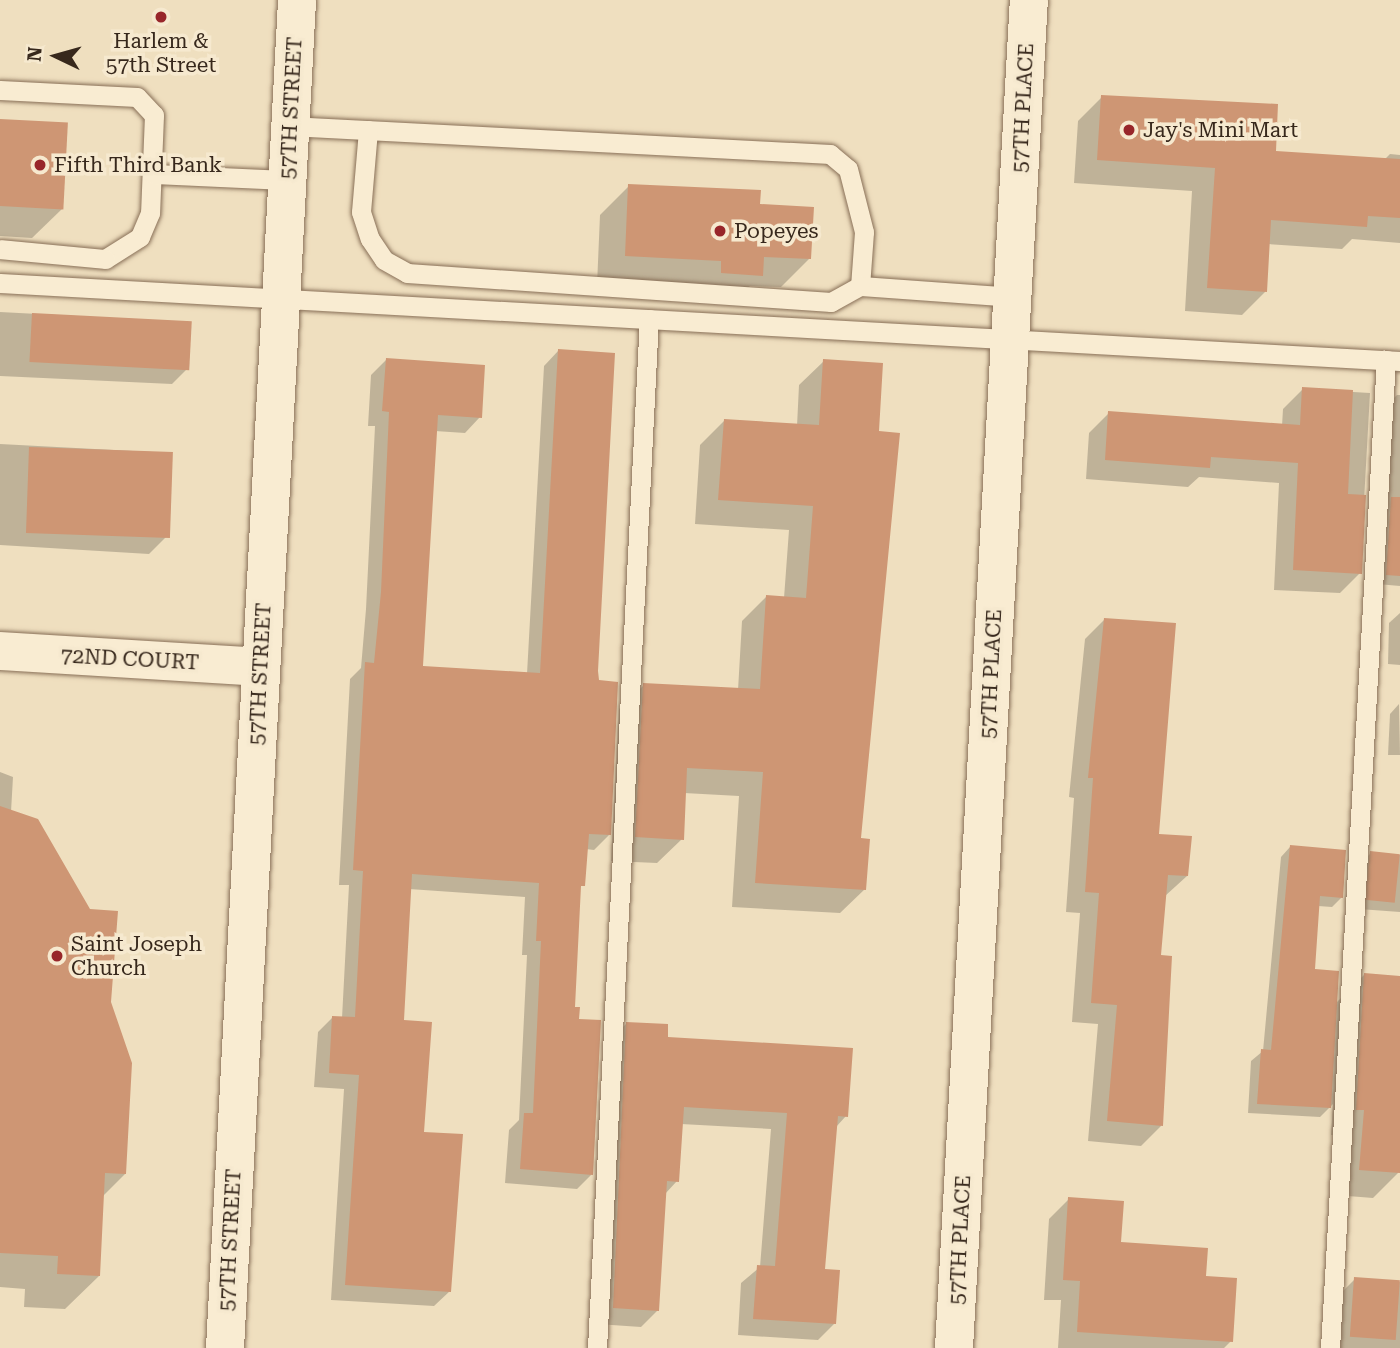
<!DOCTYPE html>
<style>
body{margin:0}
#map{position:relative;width:1400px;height:1348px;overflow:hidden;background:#efdfbf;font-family:"Roboto Serif",serif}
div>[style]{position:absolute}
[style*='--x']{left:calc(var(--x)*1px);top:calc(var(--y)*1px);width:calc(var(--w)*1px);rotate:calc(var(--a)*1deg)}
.shadow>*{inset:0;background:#0003}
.building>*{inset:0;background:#ce9674;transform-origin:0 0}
.roads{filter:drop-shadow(0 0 2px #886f57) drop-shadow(0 0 2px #886f57)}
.lane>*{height:19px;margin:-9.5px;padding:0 9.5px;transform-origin:9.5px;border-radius:9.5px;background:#f9ecd2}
.street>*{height:38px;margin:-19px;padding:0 19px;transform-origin:19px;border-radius:19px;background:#f9ecd2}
.secondary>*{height:38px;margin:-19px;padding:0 19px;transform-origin:19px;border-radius:19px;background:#f9ecd2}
.dots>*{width:19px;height:19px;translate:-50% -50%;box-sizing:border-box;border:4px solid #f6e9cf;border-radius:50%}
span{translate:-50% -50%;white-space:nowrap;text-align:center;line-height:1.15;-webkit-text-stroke:7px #f6e9cf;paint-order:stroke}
.poi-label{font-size:21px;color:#37281c}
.left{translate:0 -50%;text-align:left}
.street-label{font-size:21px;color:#37281c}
.north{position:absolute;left:21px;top:21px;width:70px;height:70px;-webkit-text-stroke:5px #f6e9cf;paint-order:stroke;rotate:275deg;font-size:19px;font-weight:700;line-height:28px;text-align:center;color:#37281c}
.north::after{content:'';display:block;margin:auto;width:24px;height:32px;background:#37281c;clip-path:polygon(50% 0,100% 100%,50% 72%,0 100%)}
</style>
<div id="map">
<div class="shadow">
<div style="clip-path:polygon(1102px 97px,1274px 153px,1384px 160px,1390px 154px,1400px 155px,1400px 243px,1352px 239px,1342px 249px,1268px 244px,1265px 292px,1242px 315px,1185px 311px,1192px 191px,1074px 183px,1078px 121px)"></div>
<div style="clip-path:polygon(0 121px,62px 209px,32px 238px,0 236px)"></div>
<div style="clip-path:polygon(629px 186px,759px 205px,810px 258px,781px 287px,750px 286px,732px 304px,597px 285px,600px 215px)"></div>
<div style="clip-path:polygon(0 312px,190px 322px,188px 368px,172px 384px,0 376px)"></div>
<div style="clip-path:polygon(559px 350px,596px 672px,609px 835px,594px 850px,586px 849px,579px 889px,573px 1008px,592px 1174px,577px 1189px,505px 1183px,509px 1130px,519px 1120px,527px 955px,522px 955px,525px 897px,409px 889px,402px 1022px,450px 1291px,434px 1306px,331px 1300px,344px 1089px,314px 1087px,318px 1032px,333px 1017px,342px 1018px,349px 885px,339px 885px,350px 679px,361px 668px,366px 609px,375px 426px,368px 426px,371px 375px,386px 360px,480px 417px,465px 433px,435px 431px,421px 667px,527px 674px,544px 366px)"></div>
<div style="clip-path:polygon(824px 361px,865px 889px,840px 913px,732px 907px,739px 796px,684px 793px,682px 839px,657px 863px,611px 861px,619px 709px,644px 685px,738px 690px,742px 621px,767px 596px,784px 598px,789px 530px,695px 524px,700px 445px,724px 421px,797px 426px,799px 385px)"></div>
<div style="clip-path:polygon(1303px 389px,1370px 393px,1360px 573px,1340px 593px,1274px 590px,1279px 483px,1199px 477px,1188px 487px,1086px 479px,1089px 433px,1109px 413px,1282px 426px,1283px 409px)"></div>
<div style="clip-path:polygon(1397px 395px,1400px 395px,1400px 586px,1377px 584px,1387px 405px)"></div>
<div style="clip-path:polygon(0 444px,171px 453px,166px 537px,149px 554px,0 545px)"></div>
<div style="clip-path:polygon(1400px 613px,1400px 665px,1388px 664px,1389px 623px)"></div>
<div style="clip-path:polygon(1105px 619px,1157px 835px,1187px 876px,1165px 896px,1159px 957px,1161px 1126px,1141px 1146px,1088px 1141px,1098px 1024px,1072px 1022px,1080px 913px,1066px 912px,1074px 798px,1069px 797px,1085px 639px)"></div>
<div style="clip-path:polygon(1399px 704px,1400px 755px,1388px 755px,1390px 714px)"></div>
<div style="clip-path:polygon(0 772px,13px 777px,11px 812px,110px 1002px,125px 1174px,103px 1196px,99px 1276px,65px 1309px,24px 1307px,25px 1289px,0 1287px)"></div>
<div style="clip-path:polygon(1290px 847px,1342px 897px,1332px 907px,1318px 906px,1313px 971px,1335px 1004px,1364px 975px,1400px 978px,1400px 1162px,1399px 1172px,1373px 1198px,1335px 1195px,1339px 1135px,1331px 1135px,1333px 1104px,1320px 1117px,1248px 1113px,1251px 1061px,1263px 1051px,1281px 857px)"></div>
<div style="clip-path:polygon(1371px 853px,1400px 855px,1400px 912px,1359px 909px,1361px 863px)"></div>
<div style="clip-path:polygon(626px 1024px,846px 1116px,836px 1127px,823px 1271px,835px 1323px,818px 1340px,738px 1335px,741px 1283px,760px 1267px,771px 1129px,681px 1124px,677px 1181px,665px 1194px,658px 1310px,641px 1327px,597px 1324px,610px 1040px)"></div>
<div style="clip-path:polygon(1069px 1199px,1120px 1244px,1204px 1278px,1231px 1341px,1224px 1348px,1058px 1348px,1061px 1300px,1044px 1300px,1049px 1219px)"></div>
<div style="clip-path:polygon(1355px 1279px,1400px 1282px,1400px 1348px,1326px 1348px,1329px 1305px)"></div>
</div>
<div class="building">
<div style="clip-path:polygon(1101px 95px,1278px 104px,1276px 151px,1400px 159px,1400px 218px,1368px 216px,1367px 227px,1271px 220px,1267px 292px,1207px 288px,1215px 168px,1097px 160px)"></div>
<div style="left:0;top:119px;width:68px;height:87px;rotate:3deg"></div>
<div style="clip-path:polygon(628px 184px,761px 190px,760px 204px,814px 207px,811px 259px,764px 257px,763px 276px,721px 273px,721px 261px,625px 256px)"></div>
<div style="left:32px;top:313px;width:160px;height:49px;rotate:3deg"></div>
<div style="clip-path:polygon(558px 349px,615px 353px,598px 671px,599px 680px,618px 682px,611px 835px,589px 834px,585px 886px,581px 886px,575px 1007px,580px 1007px,579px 1019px,601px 1020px,593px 1175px,520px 1169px,524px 1113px,533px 1113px,541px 941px,536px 941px,539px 883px,412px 874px,404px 1020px,432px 1022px,424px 1132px,463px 1134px,451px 1292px,345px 1285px,359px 1075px,329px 1073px,332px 1016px,355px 1017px,363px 871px,353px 870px,365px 662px,374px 663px,381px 592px,389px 412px,382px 411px,386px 358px,485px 365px,482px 418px,438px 415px,423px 666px,540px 673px)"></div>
<div style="clip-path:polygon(823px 359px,883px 363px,879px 431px,900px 433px,861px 838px,870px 839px,866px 890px,755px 883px,763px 772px,687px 768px,684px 840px,635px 837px,643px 683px,760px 689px,766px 595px,806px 598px,813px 506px,718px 500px,724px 419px,819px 425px)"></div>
<div style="clip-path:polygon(1302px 387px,1353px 390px,1348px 494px,1366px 495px,1362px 574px,1293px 570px,1298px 463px,1211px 457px,1210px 468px,1105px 460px,1108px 411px,1300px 425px)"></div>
<div style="left:29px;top:447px;width:144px;height:86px;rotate:2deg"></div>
<div style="clip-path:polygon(1391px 497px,1400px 497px,1400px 576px,1386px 575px)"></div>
<div style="clip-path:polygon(1104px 618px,1176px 623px,1159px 834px,1192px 836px,1188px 876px,1168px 875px,1161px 955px,1172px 956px,1163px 1126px,1107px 1121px,1117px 1005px,1091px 1003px,1099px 893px,1085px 892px,1093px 778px,1088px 778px)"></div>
<div style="clip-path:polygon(0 806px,38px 819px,90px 909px,118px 911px,111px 1002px,132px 1063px,126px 1174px,105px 1173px,100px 1276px,57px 1274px,58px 1256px,0 1253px)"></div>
<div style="clip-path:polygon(1290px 845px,1346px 850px,1343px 898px,1320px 896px,1315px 969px,1339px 971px,1331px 1108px,1257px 1104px,1261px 1049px,1271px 1050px)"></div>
<div style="left:1370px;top:851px;width:30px;height:49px;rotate:6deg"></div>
<div style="clip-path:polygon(1364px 973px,1400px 976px,1400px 1173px,1359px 1170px,1364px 1110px,1356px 1110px)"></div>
<div style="clip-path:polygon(626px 1022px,668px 1024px,668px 1037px,853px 1048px,848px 1117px,838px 1116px,825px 1269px,840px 1270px,836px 1324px,753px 1319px,757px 1265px,775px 1266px,787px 1113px,684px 1107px,679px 1182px,667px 1181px,659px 1311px,613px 1308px)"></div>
<div style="clip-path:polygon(1068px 1197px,1124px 1201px,1121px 1242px,1208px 1248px,1206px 1276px,1237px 1278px,1233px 1342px,1077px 1332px,1080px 1281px,1063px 1280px)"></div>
<div style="left:1354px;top:1277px;width:46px;height:60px;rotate:4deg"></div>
</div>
<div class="roads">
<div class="lane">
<div style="--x:0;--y:90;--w:137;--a:2.9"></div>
<div style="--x:137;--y:97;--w:25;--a:47"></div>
<div style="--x:154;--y:115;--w:98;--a:92.3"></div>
<div style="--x:150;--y:213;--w:26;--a:113"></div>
<div style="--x:140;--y:237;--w:41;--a:147.8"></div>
<div style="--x:105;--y:259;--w:105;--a:-174.6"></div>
<div style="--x:289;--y:126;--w:542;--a:2.96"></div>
<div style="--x:830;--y:154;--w:23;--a:40"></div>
<div style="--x:848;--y:169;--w:65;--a:75.7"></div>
<div style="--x:864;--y:232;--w:54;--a:94.2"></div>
<div style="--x:860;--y:286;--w:152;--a:4.1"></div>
<div style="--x:368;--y:130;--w:82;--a:94.9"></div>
<div style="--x:361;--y:212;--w:28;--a:72"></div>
<div style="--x:370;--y:239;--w:25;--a:56"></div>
<div style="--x:384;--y:260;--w:26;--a:29"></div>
<div style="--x:407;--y:273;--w:425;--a:3.9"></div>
<div style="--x:831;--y:302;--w:33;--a:-29"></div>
<div style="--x:153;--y:174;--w:134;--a:2.6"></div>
<div style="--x:0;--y:283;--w:1402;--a:3.19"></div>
<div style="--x:597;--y:1348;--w:1030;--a:-87.11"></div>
<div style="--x:1330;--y:1348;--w:990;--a:-86.76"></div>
</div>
<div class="street">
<div style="--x:0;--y:651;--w:260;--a:3.5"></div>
<div style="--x:954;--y:1348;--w:1350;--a:-86.82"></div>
</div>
<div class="secondary">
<div style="--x:225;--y:1348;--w:1350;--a:-86.94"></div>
</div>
</div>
<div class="dots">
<div style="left:161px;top:17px;background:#98262a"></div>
<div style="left:1129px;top:130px;background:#98262a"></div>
<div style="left:40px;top:165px;background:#98262a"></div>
<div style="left:720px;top:231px;background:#98262a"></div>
<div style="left:57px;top:956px;background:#98262a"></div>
</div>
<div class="poi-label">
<span style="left:161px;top:53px">Harlem &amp;<br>57th Street</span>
<span class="left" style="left:1143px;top:130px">Jay's Mini Mart</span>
<span class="left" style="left:54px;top:165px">Fifth Third Bank</span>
<span class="left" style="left:734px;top:231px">Popeyes</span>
<span class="left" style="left:71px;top:956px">Saint Joseph<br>Church</span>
</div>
<div class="street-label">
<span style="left:291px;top:108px;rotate:-87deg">57TH STREET</span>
<span style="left:1023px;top:108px;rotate:-87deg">57TH PLACE</span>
<span style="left:130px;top:659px;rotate:3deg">72ND COURT</span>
<span style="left:260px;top:674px;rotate:-87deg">57TH STREET</span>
<span style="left:991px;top:674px;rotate:-87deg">57TH PLACE</span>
<span style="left:230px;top:1240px;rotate:-87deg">57TH STREET</span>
<span style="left:960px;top:1240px;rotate:-87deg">57TH PLACE</span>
</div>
<div class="north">N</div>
</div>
